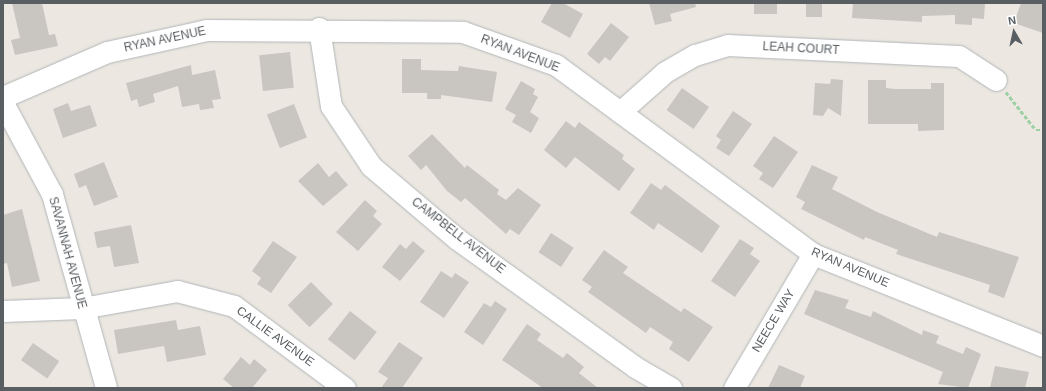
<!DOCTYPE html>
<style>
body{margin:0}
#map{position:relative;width:1046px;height:391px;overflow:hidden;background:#ece8e1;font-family:Helvetica,sans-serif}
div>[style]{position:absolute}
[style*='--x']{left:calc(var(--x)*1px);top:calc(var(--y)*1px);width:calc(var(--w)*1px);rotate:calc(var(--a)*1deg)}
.building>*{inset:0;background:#c9c5c0;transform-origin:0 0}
.path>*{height:2.5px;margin-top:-1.25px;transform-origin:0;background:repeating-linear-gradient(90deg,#9ccfa1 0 4px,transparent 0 6px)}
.roads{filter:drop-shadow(0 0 1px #b1b5b8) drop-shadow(0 0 1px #b1b5b8)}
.minor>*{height:21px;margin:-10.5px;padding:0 10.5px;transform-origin:10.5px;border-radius:10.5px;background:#fff}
span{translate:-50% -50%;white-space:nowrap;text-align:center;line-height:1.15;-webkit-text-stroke:3px #fff;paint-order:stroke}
.street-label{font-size:12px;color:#595e62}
.frame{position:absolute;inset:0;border:4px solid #595e62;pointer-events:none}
.north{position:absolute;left:994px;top:12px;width:40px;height:40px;-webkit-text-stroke:3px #fff;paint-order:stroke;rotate:351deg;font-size:11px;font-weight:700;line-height:16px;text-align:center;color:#595e62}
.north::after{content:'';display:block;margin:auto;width:14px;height:18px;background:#595e62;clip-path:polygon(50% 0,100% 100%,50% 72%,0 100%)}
</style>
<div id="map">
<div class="building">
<div style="clip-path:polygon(12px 3px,42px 3px,49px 35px,55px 34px,58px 46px,15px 55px,11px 40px,20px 38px)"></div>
<div style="clip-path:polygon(552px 3px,563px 3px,583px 14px,570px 38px,541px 22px)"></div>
<div style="clip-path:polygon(649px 3px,695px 3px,696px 7px,670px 14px,672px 21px,655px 25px)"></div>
<div style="left:754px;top:3px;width:23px;height:11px"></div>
<div style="left:806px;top:3px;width:16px;height:14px"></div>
<div style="clip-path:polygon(853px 3px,985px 3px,984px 19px,972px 18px,972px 25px,955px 24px,955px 15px,922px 16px,922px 22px,852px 18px)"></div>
<div style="clip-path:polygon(1021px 3px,1043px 3px,1043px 33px,1014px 23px)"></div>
<div style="clip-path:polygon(611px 23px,629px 37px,610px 61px,605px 57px,599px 64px,587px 54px)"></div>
<div style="left:290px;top:52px;width:36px;height:31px;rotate:84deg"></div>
<div style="clip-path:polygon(402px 59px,421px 59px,421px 70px,458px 71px,459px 66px,497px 72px,492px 102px,441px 95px,441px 99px,427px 99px,427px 93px,402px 93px)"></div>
<div style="clip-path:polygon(191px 65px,192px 75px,215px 70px,221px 99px,212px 100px,214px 108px,200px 110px,199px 104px,182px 107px,178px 86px,153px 94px,155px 102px,139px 107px,137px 99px,131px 101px,126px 83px)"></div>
<div style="clip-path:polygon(831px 79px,843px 80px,841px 116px,828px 108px,823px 116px,813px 115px,815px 83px,830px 84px)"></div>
<div style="clip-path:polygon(868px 80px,886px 80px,886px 88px,896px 89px,931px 89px,931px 83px,944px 83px,944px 130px,918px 131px,918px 124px,868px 124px)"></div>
<div style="clip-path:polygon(521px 81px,535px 89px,533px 94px,538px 97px,530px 112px,539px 118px,531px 133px,512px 122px,516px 115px,505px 109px)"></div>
<div style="left:682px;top:88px;width:33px;height:27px;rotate:35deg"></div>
<div style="clip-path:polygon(68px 103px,71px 111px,90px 105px,97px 126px,63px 138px,53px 109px)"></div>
<div style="left:294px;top:104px;width:36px;height:29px;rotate:69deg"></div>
<div style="clip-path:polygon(733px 111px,752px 124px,729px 156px,716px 148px,721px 140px,716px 136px)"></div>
<div style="clip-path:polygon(566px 121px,575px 128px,579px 122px,624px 155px,622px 159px,635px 169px,619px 191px,575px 157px,566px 168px,544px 150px)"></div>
<div style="clip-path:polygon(432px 134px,465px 168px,467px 165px,499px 190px,497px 194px,506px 200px,518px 188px,541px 205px,519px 235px,510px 229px,506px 234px,465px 198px,461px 202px,447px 191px,426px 165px,421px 170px,408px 156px)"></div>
<div style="clip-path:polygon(774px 136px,798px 152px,773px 188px,759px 179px,763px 173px,753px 166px)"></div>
<div style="clip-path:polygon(104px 162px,118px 197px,94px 206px,86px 185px,79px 188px,74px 174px)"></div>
<div style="clip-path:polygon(318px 163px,329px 177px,336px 171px,348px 185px,323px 206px,298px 181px)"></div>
<div style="clip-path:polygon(812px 165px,838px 177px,832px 189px,877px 212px,937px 237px,939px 232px,1019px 257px,1004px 298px,988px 292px,990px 285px,896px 254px,898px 250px,865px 237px,864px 240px,801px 209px,805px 202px,796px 197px)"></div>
<div style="clip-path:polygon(651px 183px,661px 190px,665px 185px,720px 226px,702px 253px,658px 223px,654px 230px,630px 213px)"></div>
<div style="clip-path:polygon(365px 200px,377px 211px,373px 216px,382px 224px,358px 251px,336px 232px)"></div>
<div style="clip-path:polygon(22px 209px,40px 281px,12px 287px,7px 263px,3px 264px,3px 215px)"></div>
<div style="clip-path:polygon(131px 225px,139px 263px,114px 267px,110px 246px,97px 248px,94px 232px)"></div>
<div style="left:551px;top:233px;width:27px;height:23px;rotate:33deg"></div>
<div style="clip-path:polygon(740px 239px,754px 248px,750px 254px,760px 261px,735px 297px,711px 281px)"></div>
<div style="clip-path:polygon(273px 241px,297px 257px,271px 293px,257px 284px,261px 278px,252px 271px)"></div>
<div style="clip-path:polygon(413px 241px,425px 251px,400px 281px,382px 267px,400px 244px,406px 249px)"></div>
<div style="clip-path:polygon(604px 250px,628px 267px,623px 273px,681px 312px,684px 308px,713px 327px,689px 362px,669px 349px,673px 342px,650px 327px,646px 333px,588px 292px,592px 287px,582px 280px)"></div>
<div style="clip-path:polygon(441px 271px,452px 278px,455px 273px,469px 282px,444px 318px,420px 302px)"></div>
<div style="left:311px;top:282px;width:31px;height:33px;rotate:45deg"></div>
<div style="clip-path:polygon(815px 290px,849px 300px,845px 308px,871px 317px,873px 311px,922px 335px,923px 330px,939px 336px,936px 343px,963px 354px,966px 347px,981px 354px,968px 388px,938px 384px,943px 372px,804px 314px)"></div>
<div style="clip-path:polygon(495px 301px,507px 309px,483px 345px,464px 332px,484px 303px,491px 307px)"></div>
<div style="left:350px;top:311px;width:34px;height:36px;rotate:38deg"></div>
<div style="clip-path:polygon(176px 320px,178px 330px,200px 326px,206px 355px,167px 362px,164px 346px,118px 354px,114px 330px)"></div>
<div style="clip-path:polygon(527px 324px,541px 334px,537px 340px,563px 358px,567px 353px,584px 367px,579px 373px,598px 388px,543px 388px,502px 360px)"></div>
<div style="clip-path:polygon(399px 342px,423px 358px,402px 388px,381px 388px,388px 378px,378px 372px)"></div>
<div style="left:33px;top:343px;width:32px;height:21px;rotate:35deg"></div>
<div style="clip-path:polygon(241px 357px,250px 365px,254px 359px,267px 370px,252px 388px,234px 388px,223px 379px)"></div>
<div style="clip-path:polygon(779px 365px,805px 376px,800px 388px,768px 388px)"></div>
<div style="clip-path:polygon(995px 366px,1029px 372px,1025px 388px,990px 388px)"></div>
</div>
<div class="path">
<div style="--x:1006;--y:92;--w:48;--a:51.7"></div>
<div style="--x:1036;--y:130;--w:7;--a:0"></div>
</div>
<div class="roads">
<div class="minor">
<div style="--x:319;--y:28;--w:79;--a:81.3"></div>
<div style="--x:331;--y:106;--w:72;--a:56.3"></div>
<div style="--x:371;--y:166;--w:113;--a:40.3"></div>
<div style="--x:457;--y:239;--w:219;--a:35.7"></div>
<div style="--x:635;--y:367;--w:42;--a:30.3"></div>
<div style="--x:3;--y:97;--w:113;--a:-23.4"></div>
<div style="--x:107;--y:52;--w:101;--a:-12.5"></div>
<div style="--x:206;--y:30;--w:257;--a:0.4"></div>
<div style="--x:463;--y:32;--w:99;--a:19.5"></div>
<div style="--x:556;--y:65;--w:319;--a:36.3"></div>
<div style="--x:813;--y:254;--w:248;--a:21.8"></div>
<div style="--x:3;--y:103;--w:103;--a:61.7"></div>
<div style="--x:52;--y:194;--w:201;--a:74.4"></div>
<div style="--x:620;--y:112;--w:60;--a:-41.6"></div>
<div style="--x:665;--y:72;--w:34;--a:-30"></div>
<div style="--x:695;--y:55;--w:34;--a:-17"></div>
<div style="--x:727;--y:45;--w:232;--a:2.7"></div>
<div style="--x:959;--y:56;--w:44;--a:33"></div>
<div style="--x:3;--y:311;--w:79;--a:-2.2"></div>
<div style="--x:82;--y:308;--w:97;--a:-10.1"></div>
<div style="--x:177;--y:291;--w:59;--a:14.7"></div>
<div style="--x:234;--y:306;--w:138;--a:36.5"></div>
<div style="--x:734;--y:388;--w:156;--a:-59.5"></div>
</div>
</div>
<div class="street-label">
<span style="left:165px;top:40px;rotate:-12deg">RYAN AVENUE</span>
<span style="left:801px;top:49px;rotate:3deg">LEAH COURT</span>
<span style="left:520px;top:54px;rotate:21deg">RYAN AVENUE</span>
<span style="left:458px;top:236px;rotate:38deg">CAMPBELL AVENUE</span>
<span style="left:67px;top:253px;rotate:75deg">SAVANNAH AVENUE</span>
<span style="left:850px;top:268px;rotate:23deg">RYAN AVENUE</span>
<span style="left:774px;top:321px;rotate:-59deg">NEECE WAY</span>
<span style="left:275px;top:337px;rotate:36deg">CALLIE AVENUE</span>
</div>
<div class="frame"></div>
<div class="north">N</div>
</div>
